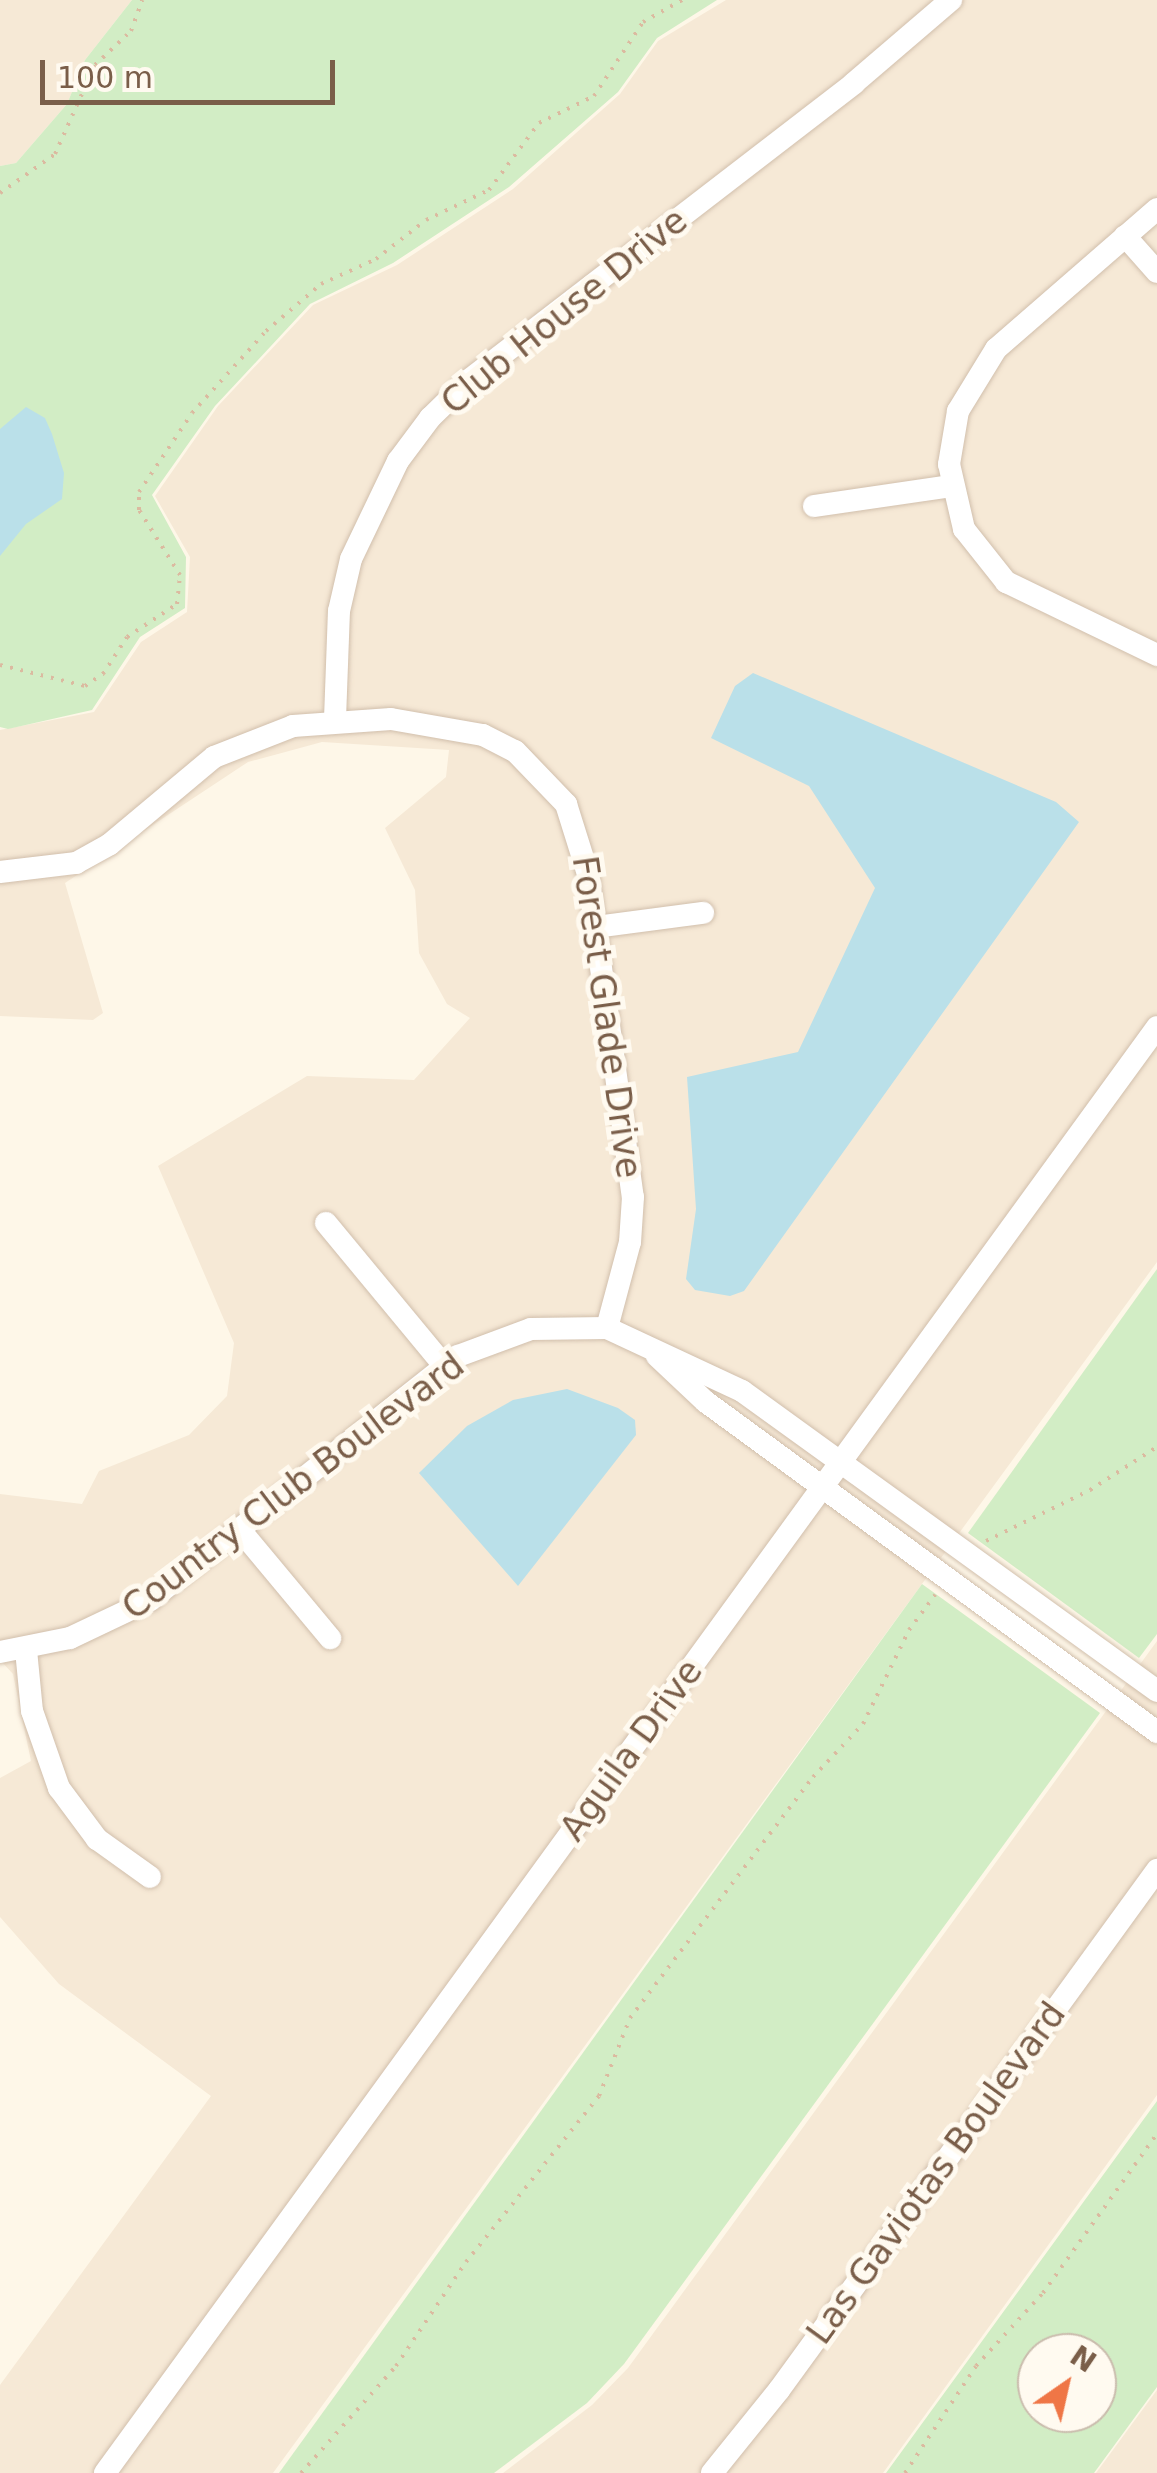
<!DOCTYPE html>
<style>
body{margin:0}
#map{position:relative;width:1157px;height:2473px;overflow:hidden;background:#fef7e8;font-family:"DejaVu Sans",sans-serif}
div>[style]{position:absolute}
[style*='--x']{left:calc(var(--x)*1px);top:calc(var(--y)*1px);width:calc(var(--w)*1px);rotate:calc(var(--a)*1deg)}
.residential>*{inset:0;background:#f6e9d6}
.green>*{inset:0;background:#d2edc5}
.water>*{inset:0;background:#bae0e9}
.path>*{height:4px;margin-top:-2px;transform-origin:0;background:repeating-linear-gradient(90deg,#dbbaa0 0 2.5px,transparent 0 10.5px)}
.roads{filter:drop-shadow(0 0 2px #d1bfac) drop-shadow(0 0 2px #d1bfac)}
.minor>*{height:22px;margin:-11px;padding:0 11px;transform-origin:11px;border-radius:11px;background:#fff}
span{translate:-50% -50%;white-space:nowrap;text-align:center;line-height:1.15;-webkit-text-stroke:10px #fffaf0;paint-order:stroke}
.street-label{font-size:35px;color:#7a5e49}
.north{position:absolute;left:1017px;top:2333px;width:100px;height:100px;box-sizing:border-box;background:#fffaf0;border:2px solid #cabcad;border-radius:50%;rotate:34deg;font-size:28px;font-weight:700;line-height:40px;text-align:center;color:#7a5e49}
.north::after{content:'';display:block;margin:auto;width:35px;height:45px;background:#ef7646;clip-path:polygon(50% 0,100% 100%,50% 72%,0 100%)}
.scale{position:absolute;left:40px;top:60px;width:295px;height:45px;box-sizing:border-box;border:5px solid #7a5e49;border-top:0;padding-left:12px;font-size:30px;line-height:35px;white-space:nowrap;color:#7a5e49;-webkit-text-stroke:8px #fffaf0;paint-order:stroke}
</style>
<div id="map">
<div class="residential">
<div style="clip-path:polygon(0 0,132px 0,85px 60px,67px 104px,16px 163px,0 166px)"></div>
<div style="clip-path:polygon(726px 0,1157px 0,1157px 1262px,273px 2473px,0 2473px,0 2385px,211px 2096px,59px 1984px,0 1917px,0 1778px,31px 1761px,13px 1674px,0 1660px,0 1494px,82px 1504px,99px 1471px,189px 1435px,227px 1396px,234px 1343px,158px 1166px,307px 1076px,414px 1080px,470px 1018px,447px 1004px,419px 953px,415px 890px,385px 828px,446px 777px,449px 750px,322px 742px,248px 762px,65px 883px,103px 1013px,93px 1020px,0 1016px,0 730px,94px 712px,141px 642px,187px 612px,190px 557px,155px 496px,218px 406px,313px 305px,397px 265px,513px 189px,620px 94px,658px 41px)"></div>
<div style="clip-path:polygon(1157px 1641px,1157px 2095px,883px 2473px,503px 2473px,592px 2405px,628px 2368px)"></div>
<div style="clip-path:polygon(1157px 2390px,1157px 2473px,1096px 2473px)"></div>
</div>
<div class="green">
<div style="clip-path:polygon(132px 0,717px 0,657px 38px,618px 92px,509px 187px,393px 263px,310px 304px,215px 406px,152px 495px,186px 557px,185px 608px,140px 637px,92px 710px,8px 729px,0 727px,0 166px,16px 163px,67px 104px,85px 60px)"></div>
<div style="clip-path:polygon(1157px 1269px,1157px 1634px,1139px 1658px,968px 1533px)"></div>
<div style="clip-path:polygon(922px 1584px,1100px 1713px,624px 2364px,587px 2403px,494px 2473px,279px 2473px)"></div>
<div style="clip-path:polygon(evenodd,1157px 2101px,1157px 2387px,1094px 2473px,886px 2473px,1157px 2101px,1037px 2353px,1097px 2353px,1097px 2413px,1037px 2413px,1037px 2353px)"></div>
</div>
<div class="water">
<div style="clip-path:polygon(26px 407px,45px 418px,52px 434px,64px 473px,62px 499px,26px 524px,0 556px,0 429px)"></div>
<div style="clip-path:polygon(753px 673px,1056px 802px,1079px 822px,744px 1291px,730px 1296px,695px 1290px,686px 1279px,696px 1209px,687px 1077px,798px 1052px,875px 888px,809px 786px,711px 738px,735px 686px)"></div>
<div style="clip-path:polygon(567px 1389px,618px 1408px,635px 1420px,636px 1435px,518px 1586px,419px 1473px,467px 1426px,513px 1400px)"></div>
</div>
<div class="path">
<div style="--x:0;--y:193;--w:67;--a:-35.3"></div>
<div style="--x:55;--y:154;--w:98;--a:-65.8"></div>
<div style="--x:95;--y:65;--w:50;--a:-43.4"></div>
<div style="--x:131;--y:31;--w:33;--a:-70"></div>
<div style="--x:0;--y:665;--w:88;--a:13.9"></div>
<div style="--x:85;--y:686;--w:22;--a:-34"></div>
<div style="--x:103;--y:674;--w:44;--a:-57"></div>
<div style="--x:127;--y:637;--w:60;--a:-33.4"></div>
<div style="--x:177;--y:604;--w:29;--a:-84"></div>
<div style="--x:180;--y:575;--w:77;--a:-122.2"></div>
<div style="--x:139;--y:510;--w:18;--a:-90"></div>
<div style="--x:139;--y:492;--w:95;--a:-56.1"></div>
<div style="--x:192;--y:413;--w:110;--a:-47.9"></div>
<div style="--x:266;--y:331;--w:72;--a:-40.5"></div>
<div style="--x:321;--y:284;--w:60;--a:-24.4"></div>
<div style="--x:376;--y:259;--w:63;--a:-38"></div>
<div style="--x:426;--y:220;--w:70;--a:-25.5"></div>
<div style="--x:489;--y:190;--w:84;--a:-53.3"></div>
<div style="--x:539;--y:123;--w:61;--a:-26.1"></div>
<div style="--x:594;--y:96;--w:89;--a:-56.5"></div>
<div style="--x:643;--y:22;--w:45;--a:-29.4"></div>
<div style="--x:986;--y:1541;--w:116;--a:-26.1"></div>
<div style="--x:1090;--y:1490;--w:80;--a:-32.7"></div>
<div style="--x:301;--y:2473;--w:143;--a:-48.4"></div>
<div style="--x:396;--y:2366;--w:125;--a:-56.1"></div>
<div style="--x:466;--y:2262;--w:213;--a:-51.3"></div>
<div style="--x:599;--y:2096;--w:84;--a:-68.3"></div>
<div style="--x:630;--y:2018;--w:303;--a:-52.8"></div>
<div style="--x:813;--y:1777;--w:73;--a:-46.7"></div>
<div style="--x:863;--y:1724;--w:105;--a:-63.9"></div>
<div style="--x:909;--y:1630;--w:44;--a:-53.4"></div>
<div style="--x:905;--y:2473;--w:128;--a:-56.4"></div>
<div style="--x:976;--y:2366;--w:99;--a:-47.5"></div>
<div style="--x:1043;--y:2293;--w:196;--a:-54.4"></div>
</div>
<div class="roads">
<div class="minor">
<div style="--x:1157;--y:209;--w:213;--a:139"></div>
<div style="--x:996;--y:349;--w:73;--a:121.5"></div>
<div style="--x:958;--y:411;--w:54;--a:99.6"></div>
<div style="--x:949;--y:464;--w:67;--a:77"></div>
<div style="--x:964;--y:529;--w:68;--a:51.6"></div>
<div style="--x:1006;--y:582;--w:168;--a:25.8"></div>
<div style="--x:1125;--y:236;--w:48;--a:48.4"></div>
<div style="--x:814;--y:506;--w:138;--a:-8.3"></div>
<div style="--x:335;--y:719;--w:108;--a:-87.9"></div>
<div style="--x:339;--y:611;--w:53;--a:-77"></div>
<div style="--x:351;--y:559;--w:109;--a:-64.4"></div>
<div style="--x:398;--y:461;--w:54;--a:-53.3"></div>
<div style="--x:430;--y:418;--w:54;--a:-44.3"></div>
<div style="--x:469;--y:380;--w:486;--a:-37.6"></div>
<div style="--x:854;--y:83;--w:128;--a:-40.6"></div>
<div style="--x:0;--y:872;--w:77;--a:-6.8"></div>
<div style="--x:76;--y:863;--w:39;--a:-29"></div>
<div style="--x:110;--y:844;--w:136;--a:-39.9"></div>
<div style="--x:214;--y:757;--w:85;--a:-21.4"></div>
<div style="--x:293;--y:726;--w:98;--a:-4.1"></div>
<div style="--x:391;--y:719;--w:93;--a:9.9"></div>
<div style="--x:483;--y:735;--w:36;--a:27"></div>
<div style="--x:515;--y:751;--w:74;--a:46.1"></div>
<div style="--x:566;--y:804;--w:73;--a:72.6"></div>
<div style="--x:588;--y:874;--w:326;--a:82.1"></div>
<div style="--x:633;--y:1197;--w:45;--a:93.8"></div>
<div style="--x:630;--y:1242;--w:89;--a:105"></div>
<div style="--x:596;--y:927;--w:108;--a:-7.5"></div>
<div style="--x:326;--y:1223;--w:187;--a:50.4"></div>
<div style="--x:657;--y:1356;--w:67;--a:43.2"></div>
<div style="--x:706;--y:1402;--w:559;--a:36.19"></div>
<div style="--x:240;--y:1530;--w:141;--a:50.2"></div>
<div style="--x:26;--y:1650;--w:61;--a:84.4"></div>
<div style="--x:32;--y:1711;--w:82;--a:70.7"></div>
<div style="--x:59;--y:1788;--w:64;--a:53.3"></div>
<div style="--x:97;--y:1839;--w:65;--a:35.6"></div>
<div style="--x:0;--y:1652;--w:71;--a:-11.3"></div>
<div style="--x:70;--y:1638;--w:89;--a:-25.4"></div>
<div style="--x:150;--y:1600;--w:393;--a:-38.4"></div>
<div style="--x:458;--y:1356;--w:78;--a:-20.3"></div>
<div style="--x:531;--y:1329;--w:76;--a:-0.8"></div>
<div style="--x:607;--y:1328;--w:149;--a:25"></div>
<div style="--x:742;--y:1391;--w:512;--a:35.86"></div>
<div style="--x:105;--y:2473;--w:1788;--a:-53.96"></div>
<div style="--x:712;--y:2473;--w:107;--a:-51.1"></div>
<div style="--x:779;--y:2390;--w:643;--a:-53.99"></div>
</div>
</div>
<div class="street-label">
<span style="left:564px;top:311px;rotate:-39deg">Club House Drive</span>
<span style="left:607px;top:1017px;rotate:82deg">Forest Glade Drive</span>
<span style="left:293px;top:1486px;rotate:-37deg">Country Club Boulevard</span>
<span style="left:631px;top:1750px;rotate:-54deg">Aguila Drive</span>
<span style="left:936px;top:2173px;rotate:-54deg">Las Gaviotas Boulevard</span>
</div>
<div class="north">N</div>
<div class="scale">100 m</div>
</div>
